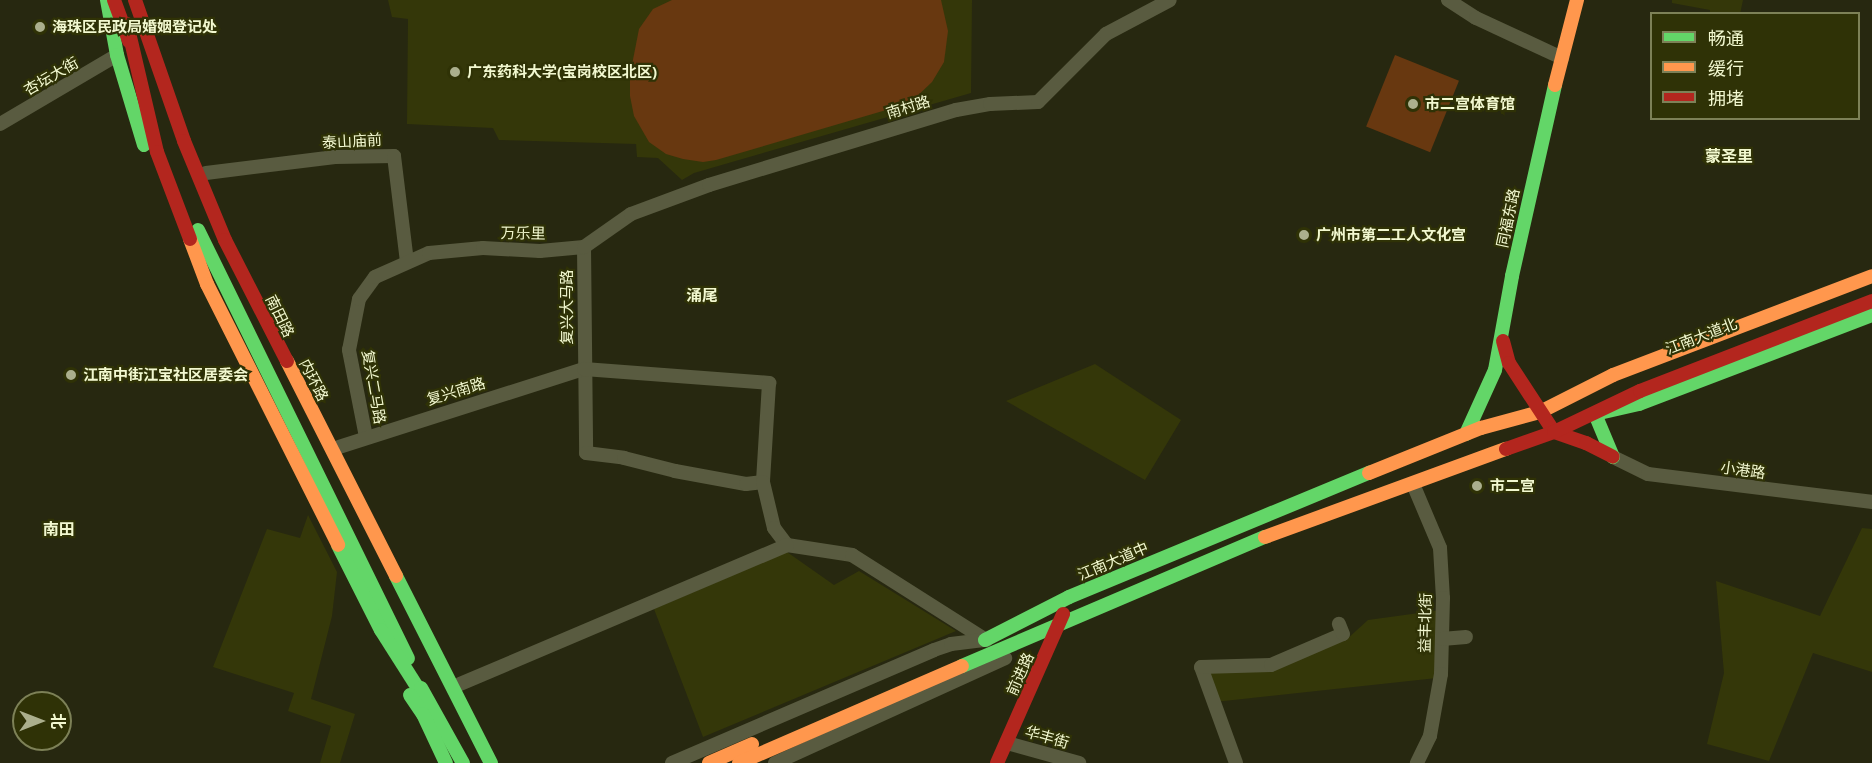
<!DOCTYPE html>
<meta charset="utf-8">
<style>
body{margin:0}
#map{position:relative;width:1872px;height:763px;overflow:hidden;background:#272810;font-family:"Open Sans","Noto Sans SC",sans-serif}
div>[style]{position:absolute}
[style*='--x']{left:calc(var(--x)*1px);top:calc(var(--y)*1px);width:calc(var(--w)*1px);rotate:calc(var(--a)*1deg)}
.built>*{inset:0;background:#343709}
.green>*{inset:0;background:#683810;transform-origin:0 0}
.street>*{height:14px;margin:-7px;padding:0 7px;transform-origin:7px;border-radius:7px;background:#595b40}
.fast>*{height:14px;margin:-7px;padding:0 7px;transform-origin:7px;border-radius:7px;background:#63d668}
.slow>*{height:14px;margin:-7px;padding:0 7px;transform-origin:7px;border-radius:7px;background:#ff974d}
.jam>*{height:14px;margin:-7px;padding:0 7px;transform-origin:7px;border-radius:7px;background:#b3261e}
.dots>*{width:16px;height:16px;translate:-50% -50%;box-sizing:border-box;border:3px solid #2f3206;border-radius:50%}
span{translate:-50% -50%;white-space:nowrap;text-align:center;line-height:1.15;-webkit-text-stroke:4.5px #2f3206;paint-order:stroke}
.poi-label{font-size:15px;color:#f2f8d0;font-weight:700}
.left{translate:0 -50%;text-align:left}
.street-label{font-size:15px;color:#f2f8d0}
.neighbourhood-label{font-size:16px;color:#f2f8d0;font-weight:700}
.legend{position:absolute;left:1650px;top:12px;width:210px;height:108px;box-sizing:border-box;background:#2f3206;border:2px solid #7d8157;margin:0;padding:8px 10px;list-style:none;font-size:18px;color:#f2f8d0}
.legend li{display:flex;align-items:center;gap:12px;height:30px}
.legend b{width:30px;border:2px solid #7d8157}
.north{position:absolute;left:12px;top:691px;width:60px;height:60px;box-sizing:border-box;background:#2f3206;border:2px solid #7d8157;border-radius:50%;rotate:90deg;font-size:16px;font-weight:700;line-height:24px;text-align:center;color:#f2f8d0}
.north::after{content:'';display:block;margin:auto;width:21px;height:27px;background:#abaf8d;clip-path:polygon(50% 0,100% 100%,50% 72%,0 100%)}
</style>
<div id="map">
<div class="built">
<div style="clip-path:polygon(388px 0,972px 0,971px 93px,694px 173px,682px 180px,658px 158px,637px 157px,636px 144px,499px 140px,493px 128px,407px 124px,408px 19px,392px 17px)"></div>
<div style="clip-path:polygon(1672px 0,1743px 0,1740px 14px,1710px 13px,1710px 10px,1672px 3px)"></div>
<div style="clip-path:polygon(1095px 364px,1181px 420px,1145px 480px,1006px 401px)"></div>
<div style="clip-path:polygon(308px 515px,337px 572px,332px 616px,311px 699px,355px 714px,340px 763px,320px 763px,331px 726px,288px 711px,294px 693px,213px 667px,267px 529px,300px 538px)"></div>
<div style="clip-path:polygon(1862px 528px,1872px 529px,1872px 672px,1813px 653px,1769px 761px,1707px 744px,1724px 673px,1716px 581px,1820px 616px)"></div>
<div style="clip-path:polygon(787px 552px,834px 585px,859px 571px,956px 631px,703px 737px,654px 609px)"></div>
<div style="clip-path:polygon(1441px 610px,1437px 678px,1215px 702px,1203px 669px,1271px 666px,1346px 640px,1368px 620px)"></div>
</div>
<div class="green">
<div style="clip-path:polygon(672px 0,941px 0,948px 31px,944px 62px,932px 82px,910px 103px,716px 160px,703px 162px,683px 159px,666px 154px,649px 142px,634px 116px,630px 96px,630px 75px,639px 29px,653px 9px)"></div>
<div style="left:1395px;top:55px;width:69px;height:77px;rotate:22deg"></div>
</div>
<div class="street">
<div style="--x:1448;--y:0;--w:33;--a:33"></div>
<div style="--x:1476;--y:18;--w:95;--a:24.9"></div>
<div style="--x:0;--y:124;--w:136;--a:-30.5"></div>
<div style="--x:206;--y:173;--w:130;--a:-7.1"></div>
<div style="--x:335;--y:157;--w:59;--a:-1"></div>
<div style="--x:394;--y:156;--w:107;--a:83"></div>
<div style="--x:584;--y:247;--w:206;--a:89.4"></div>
<div style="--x:586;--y:453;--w:38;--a:7"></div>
<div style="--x:624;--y:458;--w:53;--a:14.3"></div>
<div style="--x:675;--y:471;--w:72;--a:10.4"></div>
<div style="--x:746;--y:484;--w:17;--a:-7"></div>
<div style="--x:366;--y:437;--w:89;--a:-101.1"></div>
<div style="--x:349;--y:350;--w:52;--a:-78.9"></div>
<div style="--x:359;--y:299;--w:27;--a:-54"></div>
<div style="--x:375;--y:277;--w:59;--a:-24"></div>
<div style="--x:429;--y:253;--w:54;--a:-5.3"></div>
<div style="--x:483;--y:248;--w:57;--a:3"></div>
<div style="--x:540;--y:251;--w:44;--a:-5.2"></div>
<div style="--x:584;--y:247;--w:57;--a:-35.1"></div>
<div style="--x:631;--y:214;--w:83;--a:-20.4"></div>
<div style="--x:709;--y:185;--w:258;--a:-16.9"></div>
<div style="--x:956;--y:110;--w:35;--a:-10"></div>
<div style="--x:990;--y:104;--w:48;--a:-2.4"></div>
<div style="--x:1038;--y:102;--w:96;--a:-45"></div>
<div style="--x:1106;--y:34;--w:72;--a:-28"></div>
<div style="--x:339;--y:447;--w:257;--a:-17.7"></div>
<div style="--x:584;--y:369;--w:186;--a:4.3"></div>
<div style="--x:769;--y:383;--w:99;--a:93.5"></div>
<div style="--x:763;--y:482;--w:47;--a:76.6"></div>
<div style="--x:774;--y:528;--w:21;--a:53"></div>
<div style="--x:787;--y:545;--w:66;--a:8.7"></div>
<div style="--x:852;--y:555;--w:159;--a:32.4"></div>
<div style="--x:1613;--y:457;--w:39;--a:26"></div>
<div style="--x:1648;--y:474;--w:226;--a:7.1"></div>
<div style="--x:1413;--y:484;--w:69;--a:67.1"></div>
<div style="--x:1440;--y:548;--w:50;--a:86.6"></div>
<div style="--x:1443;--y:598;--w:76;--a:91.5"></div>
<div style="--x:1441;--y:674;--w:63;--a:100.1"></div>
<div style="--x:1430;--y:736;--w:30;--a:116"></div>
<div style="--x:1442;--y:639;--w:24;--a:-5"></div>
<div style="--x:460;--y:684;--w:355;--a:-23"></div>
<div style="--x:1007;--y:743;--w:75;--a:15.5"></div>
<div style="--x:672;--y:763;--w:285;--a:-23.3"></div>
<div style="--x:934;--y:650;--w:18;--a:-19"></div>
<div style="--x:951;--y:644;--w:35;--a:-7"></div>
<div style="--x:775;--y:763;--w:253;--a:-24.5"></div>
<div style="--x:1236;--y:763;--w:102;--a:-110"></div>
<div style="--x:1201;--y:667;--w:70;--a:-1.6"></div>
<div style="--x:1271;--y:665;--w:78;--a:-23.3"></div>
<div style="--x:1343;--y:634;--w:11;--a:-112"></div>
</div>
<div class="fast">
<div style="--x:107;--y:0;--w:56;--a:79.7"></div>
<div style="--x:117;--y:55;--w:94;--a:73.3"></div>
<div style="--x:198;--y:230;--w:477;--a:63.9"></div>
<div style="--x:1466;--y:434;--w:70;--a:-65.6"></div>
<div style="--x:1495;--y:370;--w:96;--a:-79.7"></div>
<div style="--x:1512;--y:276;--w:196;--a:-77.3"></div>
<div style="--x:1613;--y:457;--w:47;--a:-112.7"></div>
<div style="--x:1595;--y:414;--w:45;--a:-12.8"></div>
<div style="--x:1639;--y:404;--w:249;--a:-20.9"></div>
<div style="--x:338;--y:545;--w:95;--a:63.2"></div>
<div style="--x:381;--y:630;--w:88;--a:57.6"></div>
<div style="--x:396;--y:576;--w:210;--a:63.1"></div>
<div style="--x:985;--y:640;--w:94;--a:-27.1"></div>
<div style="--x:1069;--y:597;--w:325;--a:-22.5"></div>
<div style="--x:962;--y:666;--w:329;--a:-23.1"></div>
<div style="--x:421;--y:688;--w:86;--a:60.8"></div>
<div style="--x:410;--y:695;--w:23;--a:56"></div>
<div style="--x:423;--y:714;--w:54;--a:64.9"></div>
</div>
<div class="slow">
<div style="--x:1555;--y:85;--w:88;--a:-75.5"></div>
<div style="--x:190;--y:239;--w:48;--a:69.3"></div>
<div style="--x:207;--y:284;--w:292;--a:63.3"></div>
<div style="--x:287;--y:361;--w:241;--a:63.1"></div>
<div style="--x:1540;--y:412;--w:82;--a:-26.9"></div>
<div style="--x:1613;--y:375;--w:277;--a:-20.9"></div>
<div style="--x:1369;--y:473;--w:121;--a:-21.9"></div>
<div style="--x:1481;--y:428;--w:61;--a:-15.2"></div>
<div style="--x:1265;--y:537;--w:257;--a:-20.1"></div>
<div style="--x:709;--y:763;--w:47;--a:-23.8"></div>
<div style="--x:739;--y:763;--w:243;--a:-23.5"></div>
</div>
<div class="jam">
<div style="--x:114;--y:0;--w:44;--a:69.9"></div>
<div style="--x:135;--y:0;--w:149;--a:70.8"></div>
<div style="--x:184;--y:141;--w:107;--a:67.5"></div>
<div style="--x:225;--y:240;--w:136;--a:62.9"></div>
<div style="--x:127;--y:24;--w:131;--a:76.8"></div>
<div style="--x:157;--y:152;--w:93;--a:69.2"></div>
<div style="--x:1503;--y:341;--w:23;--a:75"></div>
<div style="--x:1509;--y:363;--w:82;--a:56.9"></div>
<div style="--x:1554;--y:432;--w:34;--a:19"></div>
<div style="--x:1586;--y:443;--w:30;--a:27"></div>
<div style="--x:1506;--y:449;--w:51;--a:-19.5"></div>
<div style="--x:1554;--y:432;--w:95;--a:-25.5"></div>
<div style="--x:1640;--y:391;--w:249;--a:-21.2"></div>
<div style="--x:997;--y:763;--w:163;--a:-66.1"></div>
</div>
<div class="dots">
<div style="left:40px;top:27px;background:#abaf8d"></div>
<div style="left:455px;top:72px;background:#abaf8d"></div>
<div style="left:1413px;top:104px;background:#abaf8d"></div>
<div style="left:1304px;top:235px;background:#abaf8d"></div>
<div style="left:71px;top:375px;background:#abaf8d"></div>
<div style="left:1477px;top:486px;background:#abaf8d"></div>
</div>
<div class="poi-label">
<span class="left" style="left:52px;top:27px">海珠区民政局婚姻登记处</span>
<span class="left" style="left:467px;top:72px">广东药科大学(宝岗校区北区)</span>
<span class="left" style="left:1425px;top:104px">市二宫体育馆</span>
<span class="left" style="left:1316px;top:235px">广州市第二工人文化宫</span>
<span class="left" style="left:83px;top:375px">江南中街江宝社区居委会</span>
<span class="left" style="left:1490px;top:486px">市二宫</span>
</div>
<div class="street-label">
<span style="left:51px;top:76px;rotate:-30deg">杏坛大街</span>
<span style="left:908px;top:107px;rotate:-17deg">南村路</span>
<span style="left:352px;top:141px;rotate:-3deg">泰山庙前</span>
<span style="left:1508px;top:218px;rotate:-78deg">同福东路</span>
<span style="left:523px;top:233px;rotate:1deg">万乐里</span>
<span style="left:567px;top:307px;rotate:-90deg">复兴大马路</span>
<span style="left:280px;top:316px;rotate:64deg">南田路</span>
<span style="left:1701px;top:336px;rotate:-21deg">江南大道北</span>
<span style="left:314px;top:380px;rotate:63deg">内环路</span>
<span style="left:374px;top:387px;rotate:80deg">复兴二马路</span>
<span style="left:456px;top:391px;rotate:-17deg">复兴南路</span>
<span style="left:1743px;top:470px;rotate:8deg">小港路</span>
<span style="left:1113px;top:561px;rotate:-23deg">江南大道中</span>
<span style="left:1425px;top:623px;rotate:-89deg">益丰北街</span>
<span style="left:1020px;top:674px;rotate:-66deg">前进路</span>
<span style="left:1047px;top:737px;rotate:16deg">华丰街</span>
</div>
<div class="neighbourhood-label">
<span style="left:1729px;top:156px">蒙圣里</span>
<span style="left:702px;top:295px">涌尾</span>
<span style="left:59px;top:529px">南田</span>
</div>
<ul class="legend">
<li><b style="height:8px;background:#63d668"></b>畅通</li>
<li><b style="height:8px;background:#ff974d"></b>缓行</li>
<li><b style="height:8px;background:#b3261e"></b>拥堵</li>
</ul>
<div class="north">北</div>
</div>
